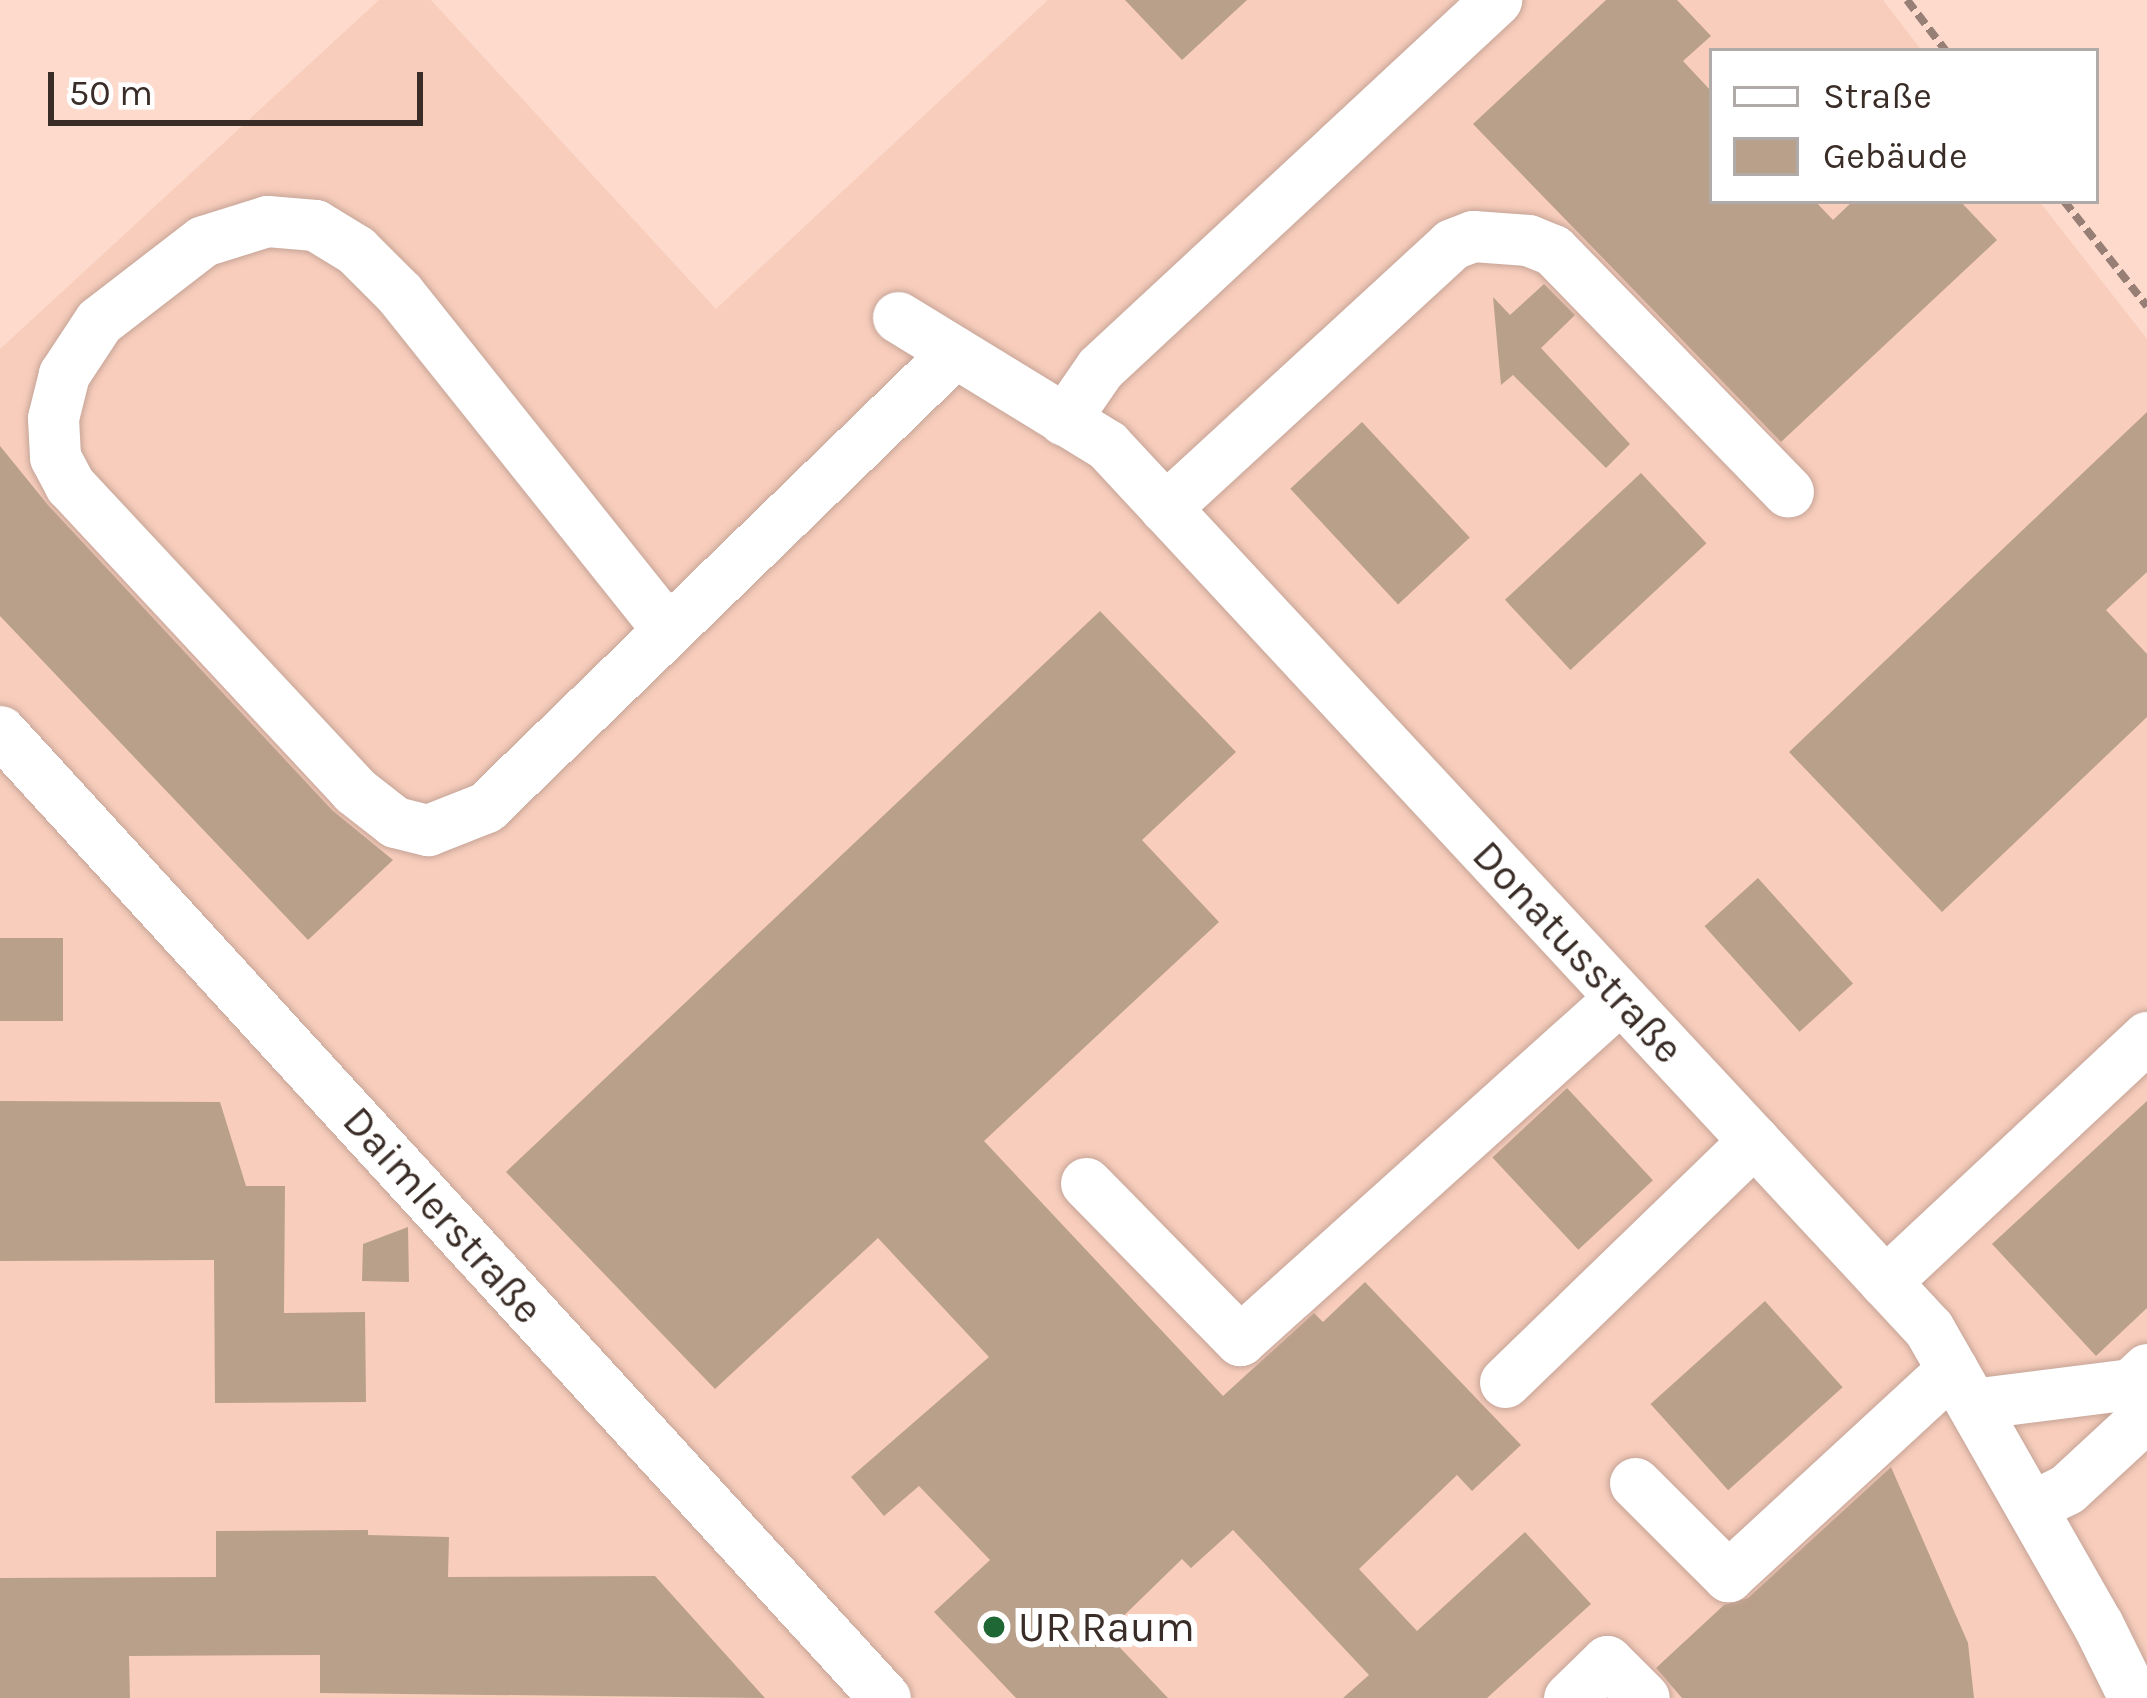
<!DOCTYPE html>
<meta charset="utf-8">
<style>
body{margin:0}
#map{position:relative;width:2147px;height:1698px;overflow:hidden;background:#fddacc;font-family:Karla,sans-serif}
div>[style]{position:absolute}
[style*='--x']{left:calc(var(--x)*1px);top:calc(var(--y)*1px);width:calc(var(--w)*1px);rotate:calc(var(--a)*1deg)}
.built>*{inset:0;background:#f8cdbc}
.building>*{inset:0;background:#b9a08a;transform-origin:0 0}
.path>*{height:8px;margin-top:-4px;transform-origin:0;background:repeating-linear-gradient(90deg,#977f76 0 12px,transparent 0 18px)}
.roads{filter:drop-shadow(0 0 3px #c5a497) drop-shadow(0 0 3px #c5a497)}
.minor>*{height:51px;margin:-25.5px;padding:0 25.5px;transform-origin:25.5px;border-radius:25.5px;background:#fff}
.dots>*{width:33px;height:33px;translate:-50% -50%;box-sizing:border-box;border:6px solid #fff;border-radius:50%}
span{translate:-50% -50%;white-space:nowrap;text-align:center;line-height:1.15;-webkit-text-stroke:12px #fff;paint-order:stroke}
.street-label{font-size:42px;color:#3a2d27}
.poi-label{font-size:42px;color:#3a2d27}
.left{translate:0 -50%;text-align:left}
.legend{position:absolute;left:1709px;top:48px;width:390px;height:156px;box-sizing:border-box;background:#fff;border:3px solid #b0aba9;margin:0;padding:15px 21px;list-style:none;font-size:36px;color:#3a2d27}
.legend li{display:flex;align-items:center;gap:24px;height:60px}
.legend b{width:60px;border:3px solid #b0aba9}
.scale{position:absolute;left:48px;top:72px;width:375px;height:54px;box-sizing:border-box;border:6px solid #3a2d27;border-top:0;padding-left:15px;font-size:36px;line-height:42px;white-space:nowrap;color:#3a2d27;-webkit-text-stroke:9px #fff;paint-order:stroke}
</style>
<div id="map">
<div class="built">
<div style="clip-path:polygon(379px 0,431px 0,716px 309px,1048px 0,1883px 0,1922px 51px,1712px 51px,1712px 201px,2039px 201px,2147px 339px,2147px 1698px,0 1698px,0 349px)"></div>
</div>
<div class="building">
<div style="clip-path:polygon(1125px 0,1247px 0,1182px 60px)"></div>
<div style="clip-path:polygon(1606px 0,1677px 0,1711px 36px,1683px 61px,1712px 92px,1712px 201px,1815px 201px,1833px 220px,1853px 201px,1960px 201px,1997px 240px,1781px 442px,1473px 124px)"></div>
<div style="clip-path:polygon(1544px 284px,1575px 315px,1541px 348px,1630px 444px,1606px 468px,1513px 375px,1501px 385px,1493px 297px,1510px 315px)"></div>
<div style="clip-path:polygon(2147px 412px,2147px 572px,2106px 610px,2147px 654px,2147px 717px,1942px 912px,1789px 752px)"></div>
<div style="left:1362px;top:422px;width:158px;height:98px;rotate:47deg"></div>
<div style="clip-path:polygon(0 446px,48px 505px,332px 810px,393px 860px,308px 940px,0 616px)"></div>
<div style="left:1641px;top:473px;width:96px;height:186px;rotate:47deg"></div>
<div style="clip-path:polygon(1100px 611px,1236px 752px,1142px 840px,1219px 922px,984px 1141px,1223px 1396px,1314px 1313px,1323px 1322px,1365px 1282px,1521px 1445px,1472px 1491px,1457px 1475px,1359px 1569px,1417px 1631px,1525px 1532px,1591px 1604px,1487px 1698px,1343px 1698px,1369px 1675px,1233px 1530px,1191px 1568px,1182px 1559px,1106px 1633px,1168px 1698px,1016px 1698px,934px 1612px,990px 1560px,919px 1486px,884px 1516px,851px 1477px,989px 1357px,878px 1238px,715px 1389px,506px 1172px)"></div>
<div style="left:1758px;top:878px;width:142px;height:72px;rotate:48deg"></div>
<div style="left:0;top:938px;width:63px;height:83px"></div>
<div style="left:1567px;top:1088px;width:126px;height:102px;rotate:47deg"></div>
<div style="clip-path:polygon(0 1101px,220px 1102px,246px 1186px,285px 1186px,284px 1313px,365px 1312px,366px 1402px,215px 1403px,214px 1260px,0 1261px)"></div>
<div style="clip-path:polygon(2147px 1101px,2147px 1308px,2096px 1356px,1992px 1244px)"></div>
<div style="clip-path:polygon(408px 1227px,409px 1282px,362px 1281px,363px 1244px)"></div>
<div style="left:1765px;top:1301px;width:116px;height:154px;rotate:48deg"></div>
<div style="clip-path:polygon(1891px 1467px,1968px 1643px,1974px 1698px,1682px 1698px,1656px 1668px,1724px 1605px,1748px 1598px)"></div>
<div style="clip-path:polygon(368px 1530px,368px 1535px,449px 1537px,448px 1577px,655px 1576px,765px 1698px,320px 1693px,320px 1655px,129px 1656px,130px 1698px,0 1698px,0 1578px,216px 1577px,216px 1531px)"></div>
</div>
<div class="path">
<div style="--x:1907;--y:0;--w:64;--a:52.6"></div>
<div style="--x:2064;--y:201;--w:134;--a:51.7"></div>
</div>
<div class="roads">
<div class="minor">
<div style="--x:898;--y:317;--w:245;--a:31.5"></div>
<div style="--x:1107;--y:445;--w:1207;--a:47.08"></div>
<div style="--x:1929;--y:1329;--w:341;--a:60.3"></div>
<div style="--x:2098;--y:1625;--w:81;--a:63.7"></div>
<div style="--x:1064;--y:420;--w:63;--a:-55.3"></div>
<div style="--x:1100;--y:368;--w:541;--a:-42.9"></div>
<div style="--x:1165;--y:508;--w:390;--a:-42.6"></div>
<div style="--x:1452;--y:244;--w:22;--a:-21"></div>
<div style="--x:1473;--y:236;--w:55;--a:4.2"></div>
<div style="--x:1528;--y:240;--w:27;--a:22"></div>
<div style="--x:1553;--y:250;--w:337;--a:45.8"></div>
<div style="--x:668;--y:630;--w:430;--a:-128.6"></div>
<div style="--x:400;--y:294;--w:62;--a:-135"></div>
<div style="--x:356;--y:250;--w:48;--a:-148.6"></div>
<div style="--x:315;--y:225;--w:48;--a:-175.2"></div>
<div style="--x:267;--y:221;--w:67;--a:162.6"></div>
<div style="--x:203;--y:241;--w:131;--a:142.4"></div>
<div style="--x:99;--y:321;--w:64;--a:123.4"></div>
<div style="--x:64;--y:374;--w:45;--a:104"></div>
<div style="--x:53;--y:418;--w:39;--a:87"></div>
<div style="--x:55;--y:457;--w:32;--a:62"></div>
<div style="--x:70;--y:485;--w:417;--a:47"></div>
<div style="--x:354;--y:790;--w:52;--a:38"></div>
<div style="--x:395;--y:822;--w:34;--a:14"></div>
<div style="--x:428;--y:830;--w:62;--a:-21.6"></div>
<div style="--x:486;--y:807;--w:653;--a:-44.13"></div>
<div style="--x:0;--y:731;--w:1311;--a:47.54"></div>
<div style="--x:1086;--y:1183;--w:220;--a:45.6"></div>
<div style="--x:1240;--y:1340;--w:511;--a:-41.99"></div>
<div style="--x:1885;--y:1282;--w:359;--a:-43.1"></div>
<div style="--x:1505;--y:1382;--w:347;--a:-44.1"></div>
<div style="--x:1972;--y:1404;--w:160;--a:-7.2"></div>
<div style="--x:2131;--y:1384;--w:22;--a:-43"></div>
<div style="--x:1635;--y:1483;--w:132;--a:45"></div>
<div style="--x:1728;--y:1576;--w:305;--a:-42.7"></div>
<div style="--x:2031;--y:1507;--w:40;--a:-26.6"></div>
<div style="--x:2067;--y:1489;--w:109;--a:-42.8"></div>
<div style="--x:1569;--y:1698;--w:53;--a:-44.2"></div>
<div style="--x:1607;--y:1661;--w:52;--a:45"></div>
</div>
</div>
<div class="dots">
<div style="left:994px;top:1627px;background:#1f6734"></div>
</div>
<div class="street-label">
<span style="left:1578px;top:952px;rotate:47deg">Donatusstraße</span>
<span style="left:443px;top:1215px;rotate:48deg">Daimlerstraße</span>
</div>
<div class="poi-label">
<span class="left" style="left:1018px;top:1627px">UR Raum</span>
</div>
<ul class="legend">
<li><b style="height:15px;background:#fff"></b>Straße</li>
<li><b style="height:33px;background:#b9a08a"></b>Gebäude</li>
</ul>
<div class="scale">50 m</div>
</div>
